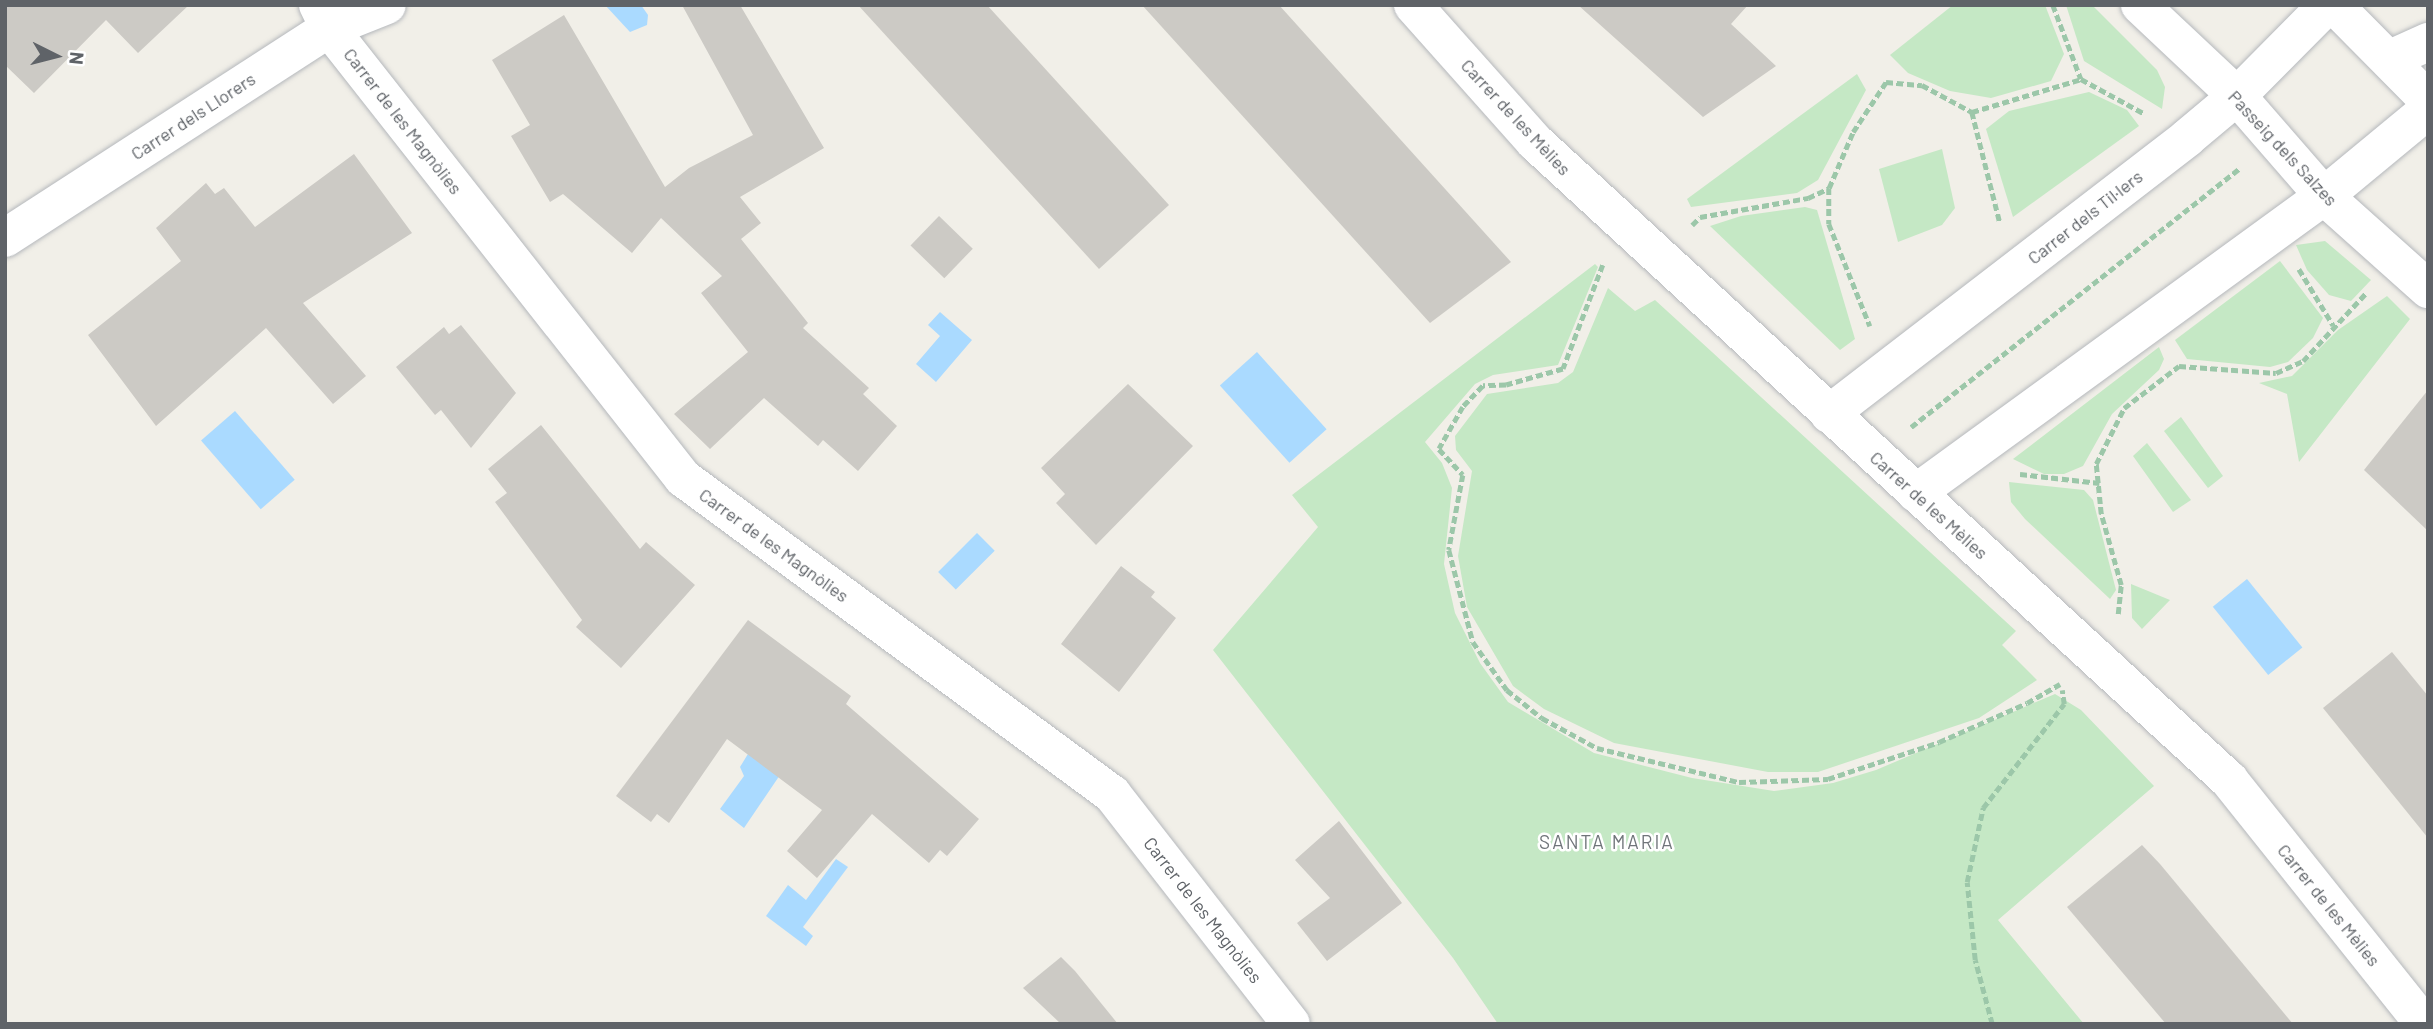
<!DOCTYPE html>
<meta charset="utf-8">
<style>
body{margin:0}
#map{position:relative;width:2433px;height:1029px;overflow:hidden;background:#f1efe8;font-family:Barlow,sans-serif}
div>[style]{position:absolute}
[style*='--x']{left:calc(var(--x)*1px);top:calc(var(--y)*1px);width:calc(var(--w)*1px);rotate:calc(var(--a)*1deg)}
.green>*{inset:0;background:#c5e8c5}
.water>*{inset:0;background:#aadaff;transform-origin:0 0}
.building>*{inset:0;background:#cccac5;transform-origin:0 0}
.path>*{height:4.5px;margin-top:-2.25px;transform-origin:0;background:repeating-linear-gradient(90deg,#9cc7a9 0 7px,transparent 0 10.5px)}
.roads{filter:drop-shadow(0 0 2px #b5b8bc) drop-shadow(0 0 2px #b5b8bc)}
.minor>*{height:38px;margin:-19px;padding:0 19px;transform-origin:19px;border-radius:19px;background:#fff}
span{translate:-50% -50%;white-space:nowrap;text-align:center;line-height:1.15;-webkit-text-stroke:5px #fff;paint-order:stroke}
.street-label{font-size:18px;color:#5f6368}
.neighbourhood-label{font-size:19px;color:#70757a;letter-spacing:2px}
.frame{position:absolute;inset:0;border:7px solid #5f6368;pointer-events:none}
.north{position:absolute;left:21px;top:21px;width:70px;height:70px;-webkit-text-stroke:5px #fff;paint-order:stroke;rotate:96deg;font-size:19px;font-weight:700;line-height:28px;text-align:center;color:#5f6368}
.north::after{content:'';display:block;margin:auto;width:24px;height:32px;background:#5f6368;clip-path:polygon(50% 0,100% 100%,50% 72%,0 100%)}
</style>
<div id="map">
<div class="green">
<div style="clip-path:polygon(1953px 5px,2045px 5px,2064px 54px,2051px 81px,1991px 98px,1950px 91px,1908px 73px,1890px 55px)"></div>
<div style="clip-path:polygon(2066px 5px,2092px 5px,2157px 70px,2165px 87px,2162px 109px,2084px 61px)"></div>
<div style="clip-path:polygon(1857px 74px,1866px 90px,1818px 180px,1797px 193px,1691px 207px,1687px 199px)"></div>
<div style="clip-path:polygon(2089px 92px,2127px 110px,2139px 126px,2013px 217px,1986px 129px,2009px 111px)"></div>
<div style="clip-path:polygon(1942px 149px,1955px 208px,1942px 225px,1898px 242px,1879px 169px)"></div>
<div style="clip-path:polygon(1805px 207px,1817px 210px,1855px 339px,1840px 350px,1710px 226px,1741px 216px)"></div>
<div style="clip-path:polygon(2325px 241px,2371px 280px,2351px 301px,2329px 295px,2307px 270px,2296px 245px)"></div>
<div style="clip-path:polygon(2280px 261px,2323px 318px,2313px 338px,2288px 362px,2270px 367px,2187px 359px,2175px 340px)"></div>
<div style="clip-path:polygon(1595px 264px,1598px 267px,1558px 365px,1493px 375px,1475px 384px,1425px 442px,1442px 463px,1452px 488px,1444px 564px,1455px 613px,1480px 663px,1508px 702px,1594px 753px,1692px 778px,1774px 791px,1833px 783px,1876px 770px,2055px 694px,2081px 710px,2154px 786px,1998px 920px,2084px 1024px,1498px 1024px,1453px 958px,1213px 650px,1318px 527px,1292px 495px)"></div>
<div style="clip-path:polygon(1608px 288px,1635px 311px,1655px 300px,1712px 352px,2016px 631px,2002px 645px,2037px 680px,1979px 718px,1818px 772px,1768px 772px,1614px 743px,1544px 709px,1513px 686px,1467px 607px,1458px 556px,1472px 471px,1456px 450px,1455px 436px,1487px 394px,1558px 383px,1573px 372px)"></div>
<div style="clip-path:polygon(2387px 296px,2410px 319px,2299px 462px,2287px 394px,2259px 383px,2292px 376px,2338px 330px)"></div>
<div style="clip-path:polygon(2159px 347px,2164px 359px,2159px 370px,2112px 414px,2083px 466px,2064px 474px,2044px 474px,2013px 459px)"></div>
<div style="clip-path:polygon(2181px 417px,2223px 476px,2208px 488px,2164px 431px)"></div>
<div style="clip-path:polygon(2147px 443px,2191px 500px,2173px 512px,2133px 456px)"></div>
<div style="clip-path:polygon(2009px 482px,2084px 490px,2093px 500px,2116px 590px,2110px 599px,2025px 519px,2011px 502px)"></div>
<div style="clip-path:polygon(2131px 584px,2170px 600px,2142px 629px,2132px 618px)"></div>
</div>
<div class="water">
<div style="clip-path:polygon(605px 5px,641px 5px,648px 15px,647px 25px,630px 32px)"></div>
<div style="clip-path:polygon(940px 312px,972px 340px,936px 382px,916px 364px,940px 336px,928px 325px)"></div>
<div style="left:1257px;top:352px;width:104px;height:50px;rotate:48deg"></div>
<div style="left:235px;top:411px;width:91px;height:45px;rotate:49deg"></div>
<div style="left:977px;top:533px;width:25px;height:55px;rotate:45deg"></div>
<div style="left:2247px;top:579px;width:88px;height:44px;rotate:51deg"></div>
<div style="clip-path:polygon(751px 749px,784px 769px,744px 828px,720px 809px,744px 776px,740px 767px)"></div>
<div style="clip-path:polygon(836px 859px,848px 867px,803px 927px,813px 936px,806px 946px,766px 916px,788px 885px,806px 900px)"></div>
</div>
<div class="building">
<div style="clip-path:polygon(5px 5px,189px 5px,138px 53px,106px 20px,34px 93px,5px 65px)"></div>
<div style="clip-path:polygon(682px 5px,740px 5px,824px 148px,740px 197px,761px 223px,741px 239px,808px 323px,803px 328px,869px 388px,863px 394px,897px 426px,858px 471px,823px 440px,818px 446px,764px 398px,710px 449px,674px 414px,748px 352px,701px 293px,722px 276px,661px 218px,632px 253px,563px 194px,550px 202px,511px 136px,530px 125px,492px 60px,564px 15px,665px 187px,689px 168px,753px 135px)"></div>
<div style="clip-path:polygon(858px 5px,987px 5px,1169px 205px,1099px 269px)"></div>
<div style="clip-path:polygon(1142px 5px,1279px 5px,1511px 262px,1430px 323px)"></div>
<div style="clip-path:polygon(1578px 5px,1748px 5px,1731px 24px,1776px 66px,1703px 117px)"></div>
<div style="clip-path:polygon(354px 154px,412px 233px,303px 303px,366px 376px,333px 404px,266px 328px,156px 426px,88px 335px,181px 261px,156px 228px,206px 183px,215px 194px,224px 188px,255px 227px)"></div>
<div style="left:939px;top:216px;width:47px;height:41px;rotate:44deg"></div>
<div style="clip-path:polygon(461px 325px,516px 393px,471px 448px,441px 410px,435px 415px,396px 367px,444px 327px,449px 334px)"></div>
<div style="clip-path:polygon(1128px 384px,1193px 446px,1096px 545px,1056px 503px,1065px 494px,1041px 468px)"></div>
<div style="clip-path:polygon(2428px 390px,2428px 531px,2364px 470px)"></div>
<div style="clip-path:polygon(541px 425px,640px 549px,646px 542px,695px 585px,621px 668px,576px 627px,582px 620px,495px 502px,507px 493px,488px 469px)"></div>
<div style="clip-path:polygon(1121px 566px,1155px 592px,1151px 597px,1176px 618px,1119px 692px,1061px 644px)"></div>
<div style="clip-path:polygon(748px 620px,851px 696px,846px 704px,979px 819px,947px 856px,940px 850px,929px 863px,872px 814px,817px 878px,787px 851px,822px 810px,727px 739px,669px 823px,657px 814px,651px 822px,616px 796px)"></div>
<div style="clip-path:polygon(2392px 652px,2428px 696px,2428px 838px,2323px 708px)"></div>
<div style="clip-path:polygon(1339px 821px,1402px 903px,1327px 961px,1297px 923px,1330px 898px,1295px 860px)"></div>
<div style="clip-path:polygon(2142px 845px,2160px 864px,2293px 1024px,2166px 1024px,2067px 907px)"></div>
<div style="clip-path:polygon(1061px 957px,1075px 971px,1118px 1024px,1061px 1024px,1023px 988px)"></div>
</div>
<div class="path">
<div style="--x:2053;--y:5;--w:79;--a:69.3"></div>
<div style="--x:2081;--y:79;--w:71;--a:28.7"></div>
<div style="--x:1972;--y:112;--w:114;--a:75.8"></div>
<div style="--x:1829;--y:188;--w:36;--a:90"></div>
<div style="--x:1829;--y:224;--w:110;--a:68.1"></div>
<div style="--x:1692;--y:225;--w:11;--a:-45"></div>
<div style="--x:1700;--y:217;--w:110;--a:-10"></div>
<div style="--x:1808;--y:198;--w:23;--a:-25"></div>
<div style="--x:1829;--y:188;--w:61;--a:-66.8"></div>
<div style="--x:1853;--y:132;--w:60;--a:-56.6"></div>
<div style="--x:1886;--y:82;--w:36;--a:5"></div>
<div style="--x:1922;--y:85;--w:57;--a:28.4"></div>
<div style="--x:1972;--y:112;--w:114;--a:-16.8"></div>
<div style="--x:1603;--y:265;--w:111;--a:111"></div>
<div style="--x:1563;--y:369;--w:59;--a:164.3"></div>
<div style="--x:1506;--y:385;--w:23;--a:178"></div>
<div style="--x:1483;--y:386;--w:29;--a:134"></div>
<div style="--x:1463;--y:407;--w:48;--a:119.7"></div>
<div style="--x:1439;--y:449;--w:35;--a:47"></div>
<div style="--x:1463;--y:475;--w:76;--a:100.6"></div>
<div style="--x:1449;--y:550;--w:95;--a:75.4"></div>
<div style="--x:1473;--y:642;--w:59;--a:54.7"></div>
<div style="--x:1507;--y:690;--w:45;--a:38.7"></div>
<div style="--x:1542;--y:718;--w:63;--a:28.6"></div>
<div style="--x:1597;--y:748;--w:146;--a:13.5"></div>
<div style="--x:1739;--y:782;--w:89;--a:-1.9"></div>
<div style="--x:1828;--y:779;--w:117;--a:-18.4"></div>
<div style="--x:1939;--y:742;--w:96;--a:-23.9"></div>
<div style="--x:2027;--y:703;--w:38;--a:-30"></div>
<div style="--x:2299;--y:269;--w:66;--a:58.7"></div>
<div style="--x:1911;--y:427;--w:419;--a:-38.2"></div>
<div style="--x:2020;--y:474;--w:80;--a:6.5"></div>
<div style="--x:2118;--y:614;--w:29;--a:-84"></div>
<div style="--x:2121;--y:585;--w:74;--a:-105.7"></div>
<div style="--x:2101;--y:514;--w:50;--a:-95.7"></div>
<div style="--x:2096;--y:464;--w:63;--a:-63.4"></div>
<div style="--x:2124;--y:408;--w:69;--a:-37.4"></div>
<div style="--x:2179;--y:366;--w:97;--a:4.1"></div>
<div style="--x:2276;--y:373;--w:30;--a:-24"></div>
<div style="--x:2303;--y:361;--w:94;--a:-47.2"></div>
<div style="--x:1992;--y:1024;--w:66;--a:-104.9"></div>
<div style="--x:1975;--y:960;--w:78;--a:-95.9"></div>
<div style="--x:1967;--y:882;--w:76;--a:-77.8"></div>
<div style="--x:1983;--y:808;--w:132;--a:-52.1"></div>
<div style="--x:2064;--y:704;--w:14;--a:-98"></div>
</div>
<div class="roads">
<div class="minor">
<div style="--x:318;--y:5;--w:25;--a:64"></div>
<div style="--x:329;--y:28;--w:573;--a:51.81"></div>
<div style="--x:683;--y:478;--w:533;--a:36.38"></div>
<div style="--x:1112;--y:794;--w:291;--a:52.1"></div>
<div style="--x:1413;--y:5;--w:183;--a:48.3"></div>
<div style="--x:1535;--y:142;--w:943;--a:42.59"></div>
<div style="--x:2229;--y:780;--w:312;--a:51.4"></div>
<div style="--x:2140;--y:5;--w:133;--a:43.2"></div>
<div style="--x:2237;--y:96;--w:133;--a:49"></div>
<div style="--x:2324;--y:196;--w:140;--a:41.8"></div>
<div style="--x:2334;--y:5;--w:134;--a:45.3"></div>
<div style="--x:2390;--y:59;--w:42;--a:-24.1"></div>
<div style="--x:5;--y:238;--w:386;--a:-32.9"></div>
<div style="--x:329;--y:28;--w:62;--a:-21.6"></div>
<div style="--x:1829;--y:414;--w:452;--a:-37.6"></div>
<div style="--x:2187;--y:138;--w:65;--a:-40"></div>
<div style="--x:2237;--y:96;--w:128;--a:-45.3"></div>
<div style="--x:1916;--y:493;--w:505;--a:-36.05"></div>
<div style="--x:2324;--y:196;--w:135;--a:-39.6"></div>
</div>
</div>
<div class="street-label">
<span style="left:193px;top:116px;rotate:-33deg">Carrer dels Llorers</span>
<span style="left:1516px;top:117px;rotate:47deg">Carrer de les Mèlies</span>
<span style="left:403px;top:121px;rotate:52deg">Carrer de les Magnòlies</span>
<span style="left:2283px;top:148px;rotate:47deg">Passeig dels Salzes</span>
<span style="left:2085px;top:217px;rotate:-38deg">Carrer dels Til·lers</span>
<span style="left:1929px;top:505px;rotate:42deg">Carrer de les Mèlies</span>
<span style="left:774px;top:545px;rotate:36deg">Carrer de les Magnòlies</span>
<span style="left:2329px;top:905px;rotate:51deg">Carrer de les Mèlies</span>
<span style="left:1203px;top:910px;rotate:52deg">Carrer de les Magnòlies</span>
</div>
<div class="neighbourhood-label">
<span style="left:1607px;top:842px">SANTA MARIA</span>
</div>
<div class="frame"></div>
<div class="north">N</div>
</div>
